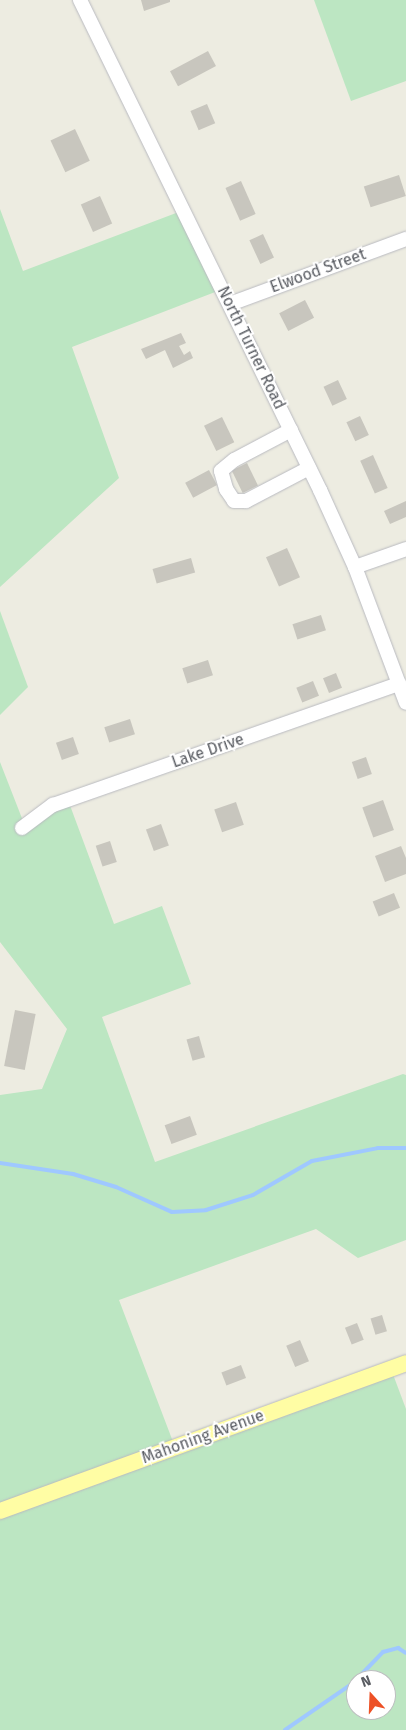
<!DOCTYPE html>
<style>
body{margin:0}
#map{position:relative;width:406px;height:1730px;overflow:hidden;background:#edece1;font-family:"Fira Sans",sans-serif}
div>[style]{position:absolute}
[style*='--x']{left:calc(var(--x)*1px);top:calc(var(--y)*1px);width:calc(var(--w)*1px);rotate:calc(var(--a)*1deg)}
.green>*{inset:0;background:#bce6c2}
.stream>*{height:4px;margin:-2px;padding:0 2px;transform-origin:2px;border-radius:2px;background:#9fc8ff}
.building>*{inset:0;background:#c8c6be;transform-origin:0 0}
.roads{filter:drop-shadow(0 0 1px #b9bac0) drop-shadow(0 0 1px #b9bac0)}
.minor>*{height:14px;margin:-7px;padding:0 7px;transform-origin:7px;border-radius:7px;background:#fff}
.major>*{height:16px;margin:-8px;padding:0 8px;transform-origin:8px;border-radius:8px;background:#fffda4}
span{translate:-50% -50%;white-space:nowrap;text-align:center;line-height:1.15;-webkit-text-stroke:4px #fff;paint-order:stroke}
.street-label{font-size:16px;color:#595c62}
.north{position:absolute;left:346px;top:1670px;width:50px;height:50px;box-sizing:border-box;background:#fff;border:1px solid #bdbec0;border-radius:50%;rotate:340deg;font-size:14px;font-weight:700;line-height:20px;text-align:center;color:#595c62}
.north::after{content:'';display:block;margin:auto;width:18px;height:22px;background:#ed5126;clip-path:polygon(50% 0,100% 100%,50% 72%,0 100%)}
</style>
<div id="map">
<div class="green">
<div style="clip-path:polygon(314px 0,406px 0,406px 81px,351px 101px)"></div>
<div style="clip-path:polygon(0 209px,23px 271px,184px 210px,223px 289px,72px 347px,119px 478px,0 587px)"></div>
<div style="clip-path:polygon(0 611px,28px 687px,0 715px)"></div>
<div style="clip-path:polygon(evenodd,0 762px,25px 826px,68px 800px,114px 924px,162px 906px,191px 984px,102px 1017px,155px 1162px,403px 1074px,406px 1075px,406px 1240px,358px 1258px,316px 1229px,119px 1300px,175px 1447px,391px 1369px,406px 1409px,406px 1730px,0 1730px,0 1095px,42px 1089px,67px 1029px,0 942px,0 762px,356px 1680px,386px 1680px,386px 1710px,356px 1710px,356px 1680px)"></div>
</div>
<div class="stream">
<div style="--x:0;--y:1163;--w:74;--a:8.6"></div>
<div style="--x:73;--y:1174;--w:45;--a:16.8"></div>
<div style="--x:116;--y:1187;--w:61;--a:24.1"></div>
<div style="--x:172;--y:1212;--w:34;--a:-3"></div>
<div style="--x:206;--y:1210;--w:49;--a:-17.7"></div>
<div style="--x:253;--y:1195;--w:68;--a:-30"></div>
<div style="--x:312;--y:1161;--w:67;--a:-11.1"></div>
<div style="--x:378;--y:1148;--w:28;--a:0"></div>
<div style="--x:356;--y:1680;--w:39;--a:-46"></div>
<div style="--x:383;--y:1652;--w:16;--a:-15"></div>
<div style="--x:398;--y:1648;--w:9;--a:32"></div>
<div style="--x:285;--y:1730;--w:86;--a:-34.6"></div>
</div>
<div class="building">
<div style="clip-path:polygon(141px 0,170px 0,170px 2px,144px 11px)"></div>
<div style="left:208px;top:51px;width:17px;height:43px;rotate:62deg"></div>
<div style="left:207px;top:104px;width:21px;height:18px;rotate:67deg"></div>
<div style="left:75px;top:129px;width:35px;height:27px;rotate:65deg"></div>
<div style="left:399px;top:175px;width:22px;height:37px;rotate:72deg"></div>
<div style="left:241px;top:181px;width:36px;height:17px;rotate:66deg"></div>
<div style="left:100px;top:196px;width:30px;height:21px;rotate:66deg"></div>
<div style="left:263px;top:234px;width:26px;height:15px;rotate:65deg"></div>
<div style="left:305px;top:300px;width:20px;height:29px;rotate:63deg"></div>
<div style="clip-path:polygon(181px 333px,186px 343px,179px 346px,184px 355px,190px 351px,193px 358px,173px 368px,165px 350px,146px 359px,141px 349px)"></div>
<div style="left:338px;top:380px;width:21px;height:16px;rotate:65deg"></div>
<div style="left:360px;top:416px;width:21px;height:15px;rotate:65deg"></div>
<div style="left:222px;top:417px;width:28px;height:20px;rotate:64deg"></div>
<div style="left:373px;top:455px;width:36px;height:14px;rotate:66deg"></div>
<div style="left:247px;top:463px;width:25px;height:17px;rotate:64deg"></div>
<div style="left:209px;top:470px;width:17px;height:27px;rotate:62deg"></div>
<div style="clip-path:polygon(406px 501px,406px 517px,390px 524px,384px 511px)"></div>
<div style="left:287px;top:548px;width:32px;height:23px;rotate:66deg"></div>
<div style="left:191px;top:558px;width:15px;height:40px;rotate:74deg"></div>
<div style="left:321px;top:615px;width:16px;height:30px;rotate:72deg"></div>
<div style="left:208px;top:660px;width:16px;height:27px;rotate:72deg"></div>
<div style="left:336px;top:673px;width:16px;height:14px;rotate:68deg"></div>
<div style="left:313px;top:681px;width:16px;height:18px;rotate:68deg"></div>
<div style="left:130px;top:719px;width:16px;height:27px;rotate:72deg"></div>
<div style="left:73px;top:737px;width:18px;height:18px;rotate:71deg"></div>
<div style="left:366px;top:757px;width:18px;height:15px;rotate:71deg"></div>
<div style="left:383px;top:800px;width:32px;height:22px;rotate:70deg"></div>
<div style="left:236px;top:802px;width:24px;height:23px;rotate:71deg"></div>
<div style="left:161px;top:824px;width:23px;height:16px;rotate:70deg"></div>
<div style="left:110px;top:841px;width:22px;height:15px;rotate:72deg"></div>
<div style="clip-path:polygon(401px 846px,406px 858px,406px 874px,385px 882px,375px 856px)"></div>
<div style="left:394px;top:893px;width:16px;height:23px;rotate:68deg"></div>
<div style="left:15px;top:1010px;width:21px;height:57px;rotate:11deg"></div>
<div style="left:199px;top:1036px;width:22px;height:13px;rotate:74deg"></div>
<div style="left:190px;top:1116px;width:20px;height:27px;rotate:70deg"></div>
<div style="left:382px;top:1315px;width:17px;height:12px;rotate:73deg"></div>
<div style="left:357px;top:1323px;width:18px;height:13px;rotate:68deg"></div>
<div style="left:300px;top:1340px;width:23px;height:15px;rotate:67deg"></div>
<div style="left:241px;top:1365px;width:14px;height:21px;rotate:69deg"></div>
</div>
<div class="roads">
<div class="minor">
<div style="--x:80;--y:0;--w:546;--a:63.9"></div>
<div style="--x:320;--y:490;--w:85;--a:65.6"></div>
<div style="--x:355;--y:567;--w:145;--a:69.4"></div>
<div style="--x:230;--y:304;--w:188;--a:-20.3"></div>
<div style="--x:291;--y:430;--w:64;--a:152.2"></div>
<div style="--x:234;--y:460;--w:17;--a:140"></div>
<div style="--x:221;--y:471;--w:19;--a:74"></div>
<div style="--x:226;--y:489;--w:14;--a:56"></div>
<div style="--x:234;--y:501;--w:12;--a:0"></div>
<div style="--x:246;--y:501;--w:71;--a:-27.6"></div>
<div style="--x:355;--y:567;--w:54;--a:-19.4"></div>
<div style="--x:22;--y:828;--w:39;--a:-37"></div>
<div style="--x:53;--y:805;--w:367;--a:-19.3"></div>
</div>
<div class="major">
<div style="--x:0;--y:1511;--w:432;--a:-20"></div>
</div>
</div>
<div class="street-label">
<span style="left:318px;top:271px;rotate:-20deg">Elwood Street</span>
<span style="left:251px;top:348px;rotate:64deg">North Turner Road</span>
<span style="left:208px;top:751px;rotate:-19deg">Lake Drive</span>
<span style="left:203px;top:1437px;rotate:-20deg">Mahoning Avenue</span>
</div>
<div class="north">N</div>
</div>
